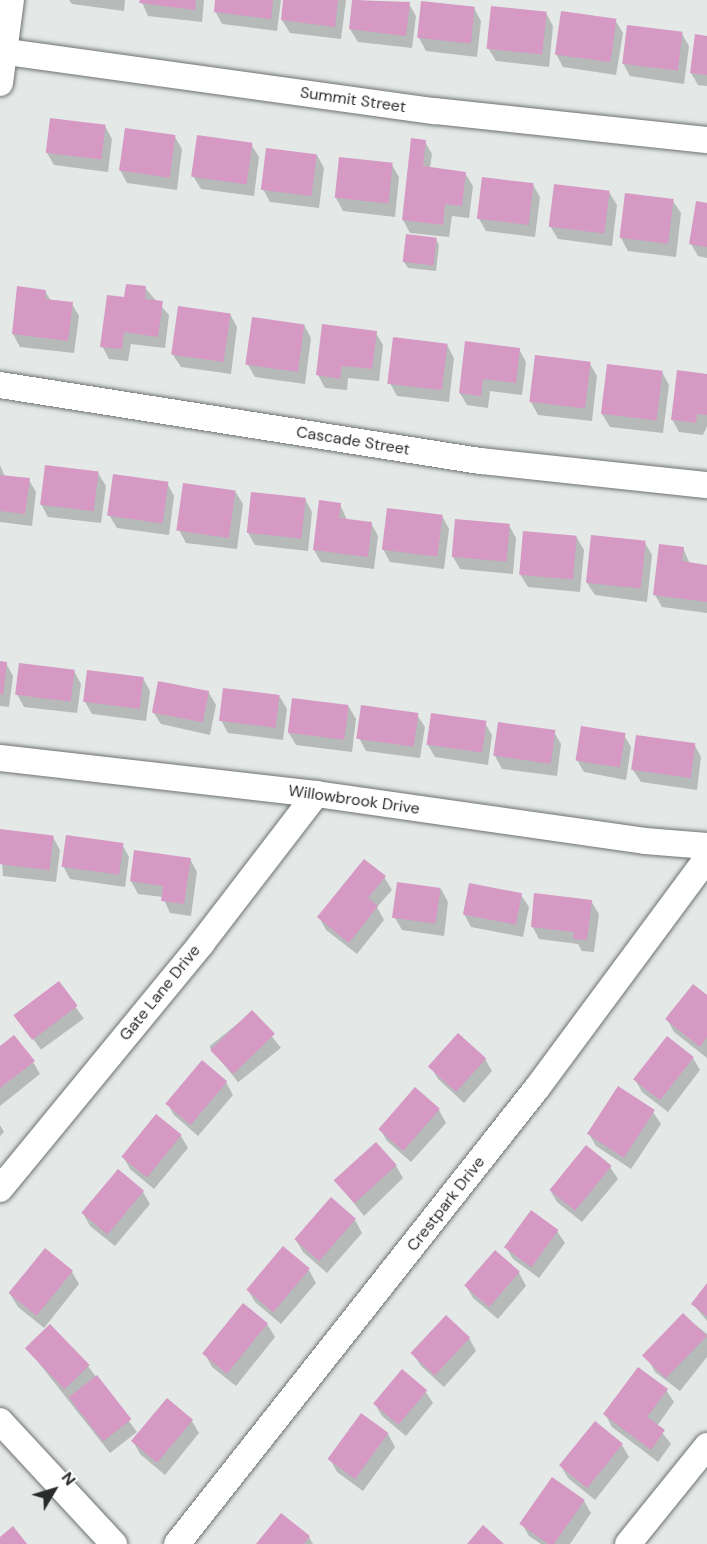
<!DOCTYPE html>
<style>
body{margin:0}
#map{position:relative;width:707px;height:1544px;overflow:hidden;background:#e4e9e8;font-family:"DM Sans",sans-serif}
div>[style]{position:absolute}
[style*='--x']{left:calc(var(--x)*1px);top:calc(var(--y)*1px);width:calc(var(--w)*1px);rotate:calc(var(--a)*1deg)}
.shadow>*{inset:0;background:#0003;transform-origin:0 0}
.building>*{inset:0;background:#d599c4;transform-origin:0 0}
.roads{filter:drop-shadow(0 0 2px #6e7171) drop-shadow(0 0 2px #6e7171)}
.minor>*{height:26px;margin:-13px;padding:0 13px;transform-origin:13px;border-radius:13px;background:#fff}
span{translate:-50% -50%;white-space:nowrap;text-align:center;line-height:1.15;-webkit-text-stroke:4.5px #fff;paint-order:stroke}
.street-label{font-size:16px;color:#2a2c2c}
.north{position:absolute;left:24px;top:1460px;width:60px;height:60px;-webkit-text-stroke:4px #fff;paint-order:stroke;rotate:52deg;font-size:16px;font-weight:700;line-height:24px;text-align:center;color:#2a2c2c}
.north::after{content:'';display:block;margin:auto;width:21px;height:27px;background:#2a2c2c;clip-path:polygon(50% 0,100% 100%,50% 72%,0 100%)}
</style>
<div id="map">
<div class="shadow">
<div style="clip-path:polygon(69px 0,125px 0,124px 11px,72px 4px)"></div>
<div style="clip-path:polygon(141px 0,204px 0,202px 22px,148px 16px)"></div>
<div style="clip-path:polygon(217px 0,281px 0,277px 31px,222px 24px,215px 11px)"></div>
<div style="clip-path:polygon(285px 0,346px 0,341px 39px,290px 33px,282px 20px)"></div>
<div style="clip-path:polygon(354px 0,409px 4px,416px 16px,412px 48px,358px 42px,350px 29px)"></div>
<div style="clip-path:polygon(474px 8px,481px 21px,477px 57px,426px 51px,419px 38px)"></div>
<div style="clip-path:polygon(546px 13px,553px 26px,549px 67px,496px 61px,488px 48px)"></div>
<div style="clip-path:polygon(615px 20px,623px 33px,616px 75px,563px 67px,556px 54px)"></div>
<div style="clip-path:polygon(682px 34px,689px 46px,684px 84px,630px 76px,623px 63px)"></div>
<div style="clip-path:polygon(707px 37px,707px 86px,698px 85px,691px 73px)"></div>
<div style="clip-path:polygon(105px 126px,112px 139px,108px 172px,54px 165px,47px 153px)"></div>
<div style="clip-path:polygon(175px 137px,182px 149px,177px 190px,127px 183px,120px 170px)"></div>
<div style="clip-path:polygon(425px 142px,432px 154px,430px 168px,465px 173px,473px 186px,469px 218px,452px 216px,449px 237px,410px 233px,403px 220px)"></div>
<div style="clip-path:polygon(251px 144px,259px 157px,254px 196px,201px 189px,193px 176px)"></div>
<div style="clip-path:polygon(317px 155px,324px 168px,319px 208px,270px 202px,263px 189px)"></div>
<div style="clip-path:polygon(392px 165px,399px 177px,395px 217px,343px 211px,336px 198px)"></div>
<div style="clip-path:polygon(533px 185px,540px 197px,535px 237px,486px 231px,479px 219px)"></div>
<div style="clip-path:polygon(609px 192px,617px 205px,612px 246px,558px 239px,550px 226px)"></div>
<div style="clip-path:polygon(673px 201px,681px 213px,676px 257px,628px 251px,621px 238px)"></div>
<div style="clip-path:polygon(707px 205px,707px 258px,698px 256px,691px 244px)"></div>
<div style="clip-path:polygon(436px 239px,439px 245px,436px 271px,408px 268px,404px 262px)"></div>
<div style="clip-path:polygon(145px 288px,169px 315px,165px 348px,131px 344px,128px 361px,109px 359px,102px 346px)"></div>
<div style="clip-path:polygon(45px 291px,51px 301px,72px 304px,79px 316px,74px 353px,20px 347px,13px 334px)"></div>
<div style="clip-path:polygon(230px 314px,237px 327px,231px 374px,181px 367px,173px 355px)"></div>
<div style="clip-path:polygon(304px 325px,311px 338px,305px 384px,255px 377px,248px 365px)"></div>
<div style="clip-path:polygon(376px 333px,383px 345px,379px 381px,348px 378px,347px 390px,325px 388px,318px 375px)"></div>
<div style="clip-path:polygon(447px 345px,454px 358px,449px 402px,397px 396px,390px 383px)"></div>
<div style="clip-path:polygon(519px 349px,526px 362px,522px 395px,490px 391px,488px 408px,467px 405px,460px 393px)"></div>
<div style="clip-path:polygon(590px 364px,597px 376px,592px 421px,538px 415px,531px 402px)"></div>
<div style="clip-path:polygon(662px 372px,669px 385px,663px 433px,610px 427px,602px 414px)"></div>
<div style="clip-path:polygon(707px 375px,707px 426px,703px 435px,679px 432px,672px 419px)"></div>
<div style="clip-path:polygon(0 465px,5px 477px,29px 480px,36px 492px,32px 526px,0 522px)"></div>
<div style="clip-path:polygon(98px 473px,106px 486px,101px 523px,48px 517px,41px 504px)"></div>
<div style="clip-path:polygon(167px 483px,174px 496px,169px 535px,117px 528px,109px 515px)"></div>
<div style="clip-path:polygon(235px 491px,243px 504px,237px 549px,186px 543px,179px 530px)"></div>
<div style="clip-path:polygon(305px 499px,312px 512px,308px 551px,255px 545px,248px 533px)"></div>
<div style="clip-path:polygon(340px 504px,347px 520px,371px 523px,378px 536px,374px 569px,321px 562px,314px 550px)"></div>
<div style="clip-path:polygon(442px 516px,449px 529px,444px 569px,390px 562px,383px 549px)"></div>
<div style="clip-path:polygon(509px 525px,516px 538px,513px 574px,460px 569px,453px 557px)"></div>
<div style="clip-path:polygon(577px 538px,584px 550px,580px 592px,528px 587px,520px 574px)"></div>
<div style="clip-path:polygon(645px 543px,652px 555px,647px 602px,595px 595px,587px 583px)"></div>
<div style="clip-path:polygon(683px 548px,690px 564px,707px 566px,707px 613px,662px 607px,655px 595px)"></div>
<div style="clip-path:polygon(0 662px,6px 663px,13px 676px,9px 707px,0 706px)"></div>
<div style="clip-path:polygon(74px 671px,81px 684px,77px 713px,24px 707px,17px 694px)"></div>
<div style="clip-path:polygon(143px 678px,150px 691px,146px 721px,92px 714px,85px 702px)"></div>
<div style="clip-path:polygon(209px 693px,216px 705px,210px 735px,161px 724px,153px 712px)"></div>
<div style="clip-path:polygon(280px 697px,287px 709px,283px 740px,228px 733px,221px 720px)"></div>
<div style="clip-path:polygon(349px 707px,356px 719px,352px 752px,296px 745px,289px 733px)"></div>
<div style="clip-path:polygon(417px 715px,425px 727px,420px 758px,366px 751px,359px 738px)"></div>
<div style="clip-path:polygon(485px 723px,492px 735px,488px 765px,435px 757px,428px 745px)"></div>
<div style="clip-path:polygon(554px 732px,561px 744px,557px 776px,502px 769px,495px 756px)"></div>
<div style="clip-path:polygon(624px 735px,631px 747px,626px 780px,584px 772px,577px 760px)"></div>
<div style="clip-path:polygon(694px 744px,701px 757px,697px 790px,641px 782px,633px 770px)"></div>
<div style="clip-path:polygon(0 830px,53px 837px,60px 850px,56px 882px,3px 876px)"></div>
<div style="clip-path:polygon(122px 844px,129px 857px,125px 887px,70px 879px,63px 866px)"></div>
<div style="clip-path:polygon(190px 859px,197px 872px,191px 916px,170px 913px,163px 897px,138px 894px,131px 881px)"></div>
<div style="clip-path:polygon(384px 877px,392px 890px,377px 907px,384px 920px,357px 954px,326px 930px,319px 917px)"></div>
<div style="clip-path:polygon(441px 889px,448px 902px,444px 936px,402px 930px,395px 918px)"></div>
<div style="clip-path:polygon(521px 895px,529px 907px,523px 937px,471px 927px,464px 914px)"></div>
<div style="clip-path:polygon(591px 901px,599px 914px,594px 952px,582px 951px,578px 944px,539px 939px,532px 926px)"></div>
<div style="left:58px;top:983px;width:44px;height:53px;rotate:54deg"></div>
<div style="clip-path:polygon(707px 997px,707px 1058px,674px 1032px,667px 1019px)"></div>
<div style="left:252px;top:1012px;width:46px;height:55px;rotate:51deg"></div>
<div style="clip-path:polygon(0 1048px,33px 1062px,40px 1074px,0 1106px)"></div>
<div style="clip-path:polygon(693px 1058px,700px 1070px,668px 1112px,642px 1092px,635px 1079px)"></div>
<div style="clip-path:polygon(485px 1059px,492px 1071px,464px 1103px,438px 1079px,431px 1067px)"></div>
<div style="clip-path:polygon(202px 1062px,226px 1082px,233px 1095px,198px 1136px,174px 1115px,167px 1103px)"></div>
<div style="clip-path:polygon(439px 1110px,446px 1123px,411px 1162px,387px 1141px,380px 1129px)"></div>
<div style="clip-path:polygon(653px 1112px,661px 1124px,631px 1169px,596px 1146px,589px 1134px)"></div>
<div style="clip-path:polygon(0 1125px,4px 1132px,0 1136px)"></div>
<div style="clip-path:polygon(181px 1136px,188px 1148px,154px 1189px,130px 1169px,123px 1156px)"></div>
<div style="clip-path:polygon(396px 1166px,403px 1178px,364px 1216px,337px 1182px)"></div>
<div style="clip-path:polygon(610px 1167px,618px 1179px,582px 1222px,557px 1202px,550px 1190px)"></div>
<div style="clip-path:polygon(143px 1192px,150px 1204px,115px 1246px,90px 1226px,83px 1213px)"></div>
<div style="clip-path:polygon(355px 1220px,362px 1233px,327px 1273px,303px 1252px,296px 1240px)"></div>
<div style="clip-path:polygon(557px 1231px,565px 1243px,539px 1278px,513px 1259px,506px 1247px)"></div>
<div style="clip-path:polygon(495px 1252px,519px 1273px,526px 1286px,498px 1319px,473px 1298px,466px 1286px)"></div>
<div style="clip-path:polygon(309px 1270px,316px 1283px,281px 1324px,255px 1302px,248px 1290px)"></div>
<div style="clip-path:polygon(72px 1272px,79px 1284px,44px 1328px,18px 1307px,10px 1294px)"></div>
<div style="clip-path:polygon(707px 1286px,707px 1321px,693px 1304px)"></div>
<div style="clip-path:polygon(244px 1305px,267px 1324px,275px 1337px,236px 1386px,212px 1367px,205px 1354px)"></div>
<div style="clip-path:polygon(683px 1315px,707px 1334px,707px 1357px,680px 1391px,655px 1372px,648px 1359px)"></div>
<div style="clip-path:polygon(446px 1317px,469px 1338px,476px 1351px,444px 1387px,421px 1366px,413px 1354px)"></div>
<div style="clip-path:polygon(27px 1348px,88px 1366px,137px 1432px,110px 1453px)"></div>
<div style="clip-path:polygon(666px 1390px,674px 1402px,657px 1426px,671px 1444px,658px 1462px,612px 1427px,605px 1414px)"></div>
<div style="clip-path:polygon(425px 1391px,433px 1403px,406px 1436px,382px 1416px,375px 1404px)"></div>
<div style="clip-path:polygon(192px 1421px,199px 1433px,165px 1475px,140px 1454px,133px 1441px)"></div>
<div style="clip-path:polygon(388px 1434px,395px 1447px,363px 1491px,337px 1472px,330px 1459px)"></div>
<div style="clip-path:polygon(622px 1445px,629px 1457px,595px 1500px,568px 1478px,561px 1466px)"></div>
<div style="clip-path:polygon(584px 1501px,591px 1513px,570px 1544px,541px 1544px,529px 1536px,522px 1524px)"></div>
<div style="clip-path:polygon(309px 1537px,313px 1544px,258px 1544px)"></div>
</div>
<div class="building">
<div style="clip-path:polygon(140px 0,196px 0,195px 10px,139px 3px)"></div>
<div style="clip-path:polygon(215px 0,273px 0,271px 19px,214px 12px)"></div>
<div style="clip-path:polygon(283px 0,338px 0,335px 27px,281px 20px)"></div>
<div style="clip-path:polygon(352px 0,410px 2px,406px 36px,349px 29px)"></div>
<div style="left:421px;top:1px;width:54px;height:37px;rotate:6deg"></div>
<div style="left:491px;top:6px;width:56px;height:43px;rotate:6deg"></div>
<div style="left:561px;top:11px;width:56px;height:44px;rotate:8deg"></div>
<div style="left:627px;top:25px;width:56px;height:39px;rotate:7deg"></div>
<div style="clip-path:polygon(695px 34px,707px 36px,707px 75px,690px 73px)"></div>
<div style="left:50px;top:118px;width:56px;height:35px;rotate:7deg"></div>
<div style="left:125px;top:128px;width:51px;height:43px;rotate:8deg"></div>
<div style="left:197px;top:135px;width:56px;height:42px;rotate:8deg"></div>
<div style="clip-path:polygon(411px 138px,426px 140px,423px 166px,466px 172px,462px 206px,445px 204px,443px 225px,402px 220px)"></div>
<div style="left:266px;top:148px;width:51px;height:42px;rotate:7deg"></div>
<div style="left:339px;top:157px;width:54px;height:41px;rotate:6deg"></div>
<div style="left:482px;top:177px;width:52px;height:42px;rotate:7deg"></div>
<div style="left:554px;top:184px;width:56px;height:43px;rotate:7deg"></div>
<div style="left:625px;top:193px;width:49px;height:45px;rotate:7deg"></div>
<div style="clip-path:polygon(696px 201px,707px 203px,707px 247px,689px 244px)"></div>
<div style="left:406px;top:234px;width:31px;height:28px;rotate:7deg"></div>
<div style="clip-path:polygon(126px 284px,146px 286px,145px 299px,163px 301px,158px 337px,124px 332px,122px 349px,100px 347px,107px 295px,124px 297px)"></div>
<div style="clip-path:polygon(17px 286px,46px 290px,45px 299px,73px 302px,68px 341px,12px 334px)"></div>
<div style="left:178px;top:306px;width:53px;height:49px;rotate:8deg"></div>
<div style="left:252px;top:317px;width:53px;height:48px;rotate:8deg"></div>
<div style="clip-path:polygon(322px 324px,377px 331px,372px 369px,342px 366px,340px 379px,316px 375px)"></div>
<div style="left:393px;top:337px;width:55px;height:47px;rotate:7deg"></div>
<div style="clip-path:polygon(465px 341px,520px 348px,516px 383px,483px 379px,481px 396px,459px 393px)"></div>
<div style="left:535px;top:355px;width:56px;height:47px;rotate:7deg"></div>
<div style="left:607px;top:364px;width:56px;height:50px;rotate:7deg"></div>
<div style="clip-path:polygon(677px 370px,707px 374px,707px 415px,697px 414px,696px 423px,671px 420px)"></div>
<div style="left:45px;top:465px;width:54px;height:40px;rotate:7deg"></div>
<div style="left:113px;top:474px;width:56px;height:42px;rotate:8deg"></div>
<div style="clip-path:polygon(0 475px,30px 478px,25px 514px,0 511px)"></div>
<div style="left:183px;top:483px;width:53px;height:48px;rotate:8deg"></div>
<div style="left:251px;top:492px;width:55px;height:41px;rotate:6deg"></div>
<div style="clip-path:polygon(319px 500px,341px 503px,339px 518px,372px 522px,368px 557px,313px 550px)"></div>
<div style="left:387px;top:508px;width:56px;height:42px;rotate:7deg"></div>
<div style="left:455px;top:519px;width:55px;height:38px;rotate:5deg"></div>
<div style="left:523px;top:531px;width:54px;height:44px;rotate:5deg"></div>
<div style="left:591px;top:535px;width:55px;height:48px;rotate:6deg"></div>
<div style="clip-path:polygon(659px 544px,684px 547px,682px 561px,707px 565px,707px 602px,653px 595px)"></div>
<div style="clip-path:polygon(0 661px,7px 662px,3px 695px,0 694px)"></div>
<div style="left:19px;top:663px;width:56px;height:32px;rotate:7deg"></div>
<div style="left:87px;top:670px;width:57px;height:32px;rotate:7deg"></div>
<div style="left:158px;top:681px;width:52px;height:32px;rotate:11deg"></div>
<div style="left:223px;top:688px;width:57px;height:33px;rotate:7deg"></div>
<div style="left:292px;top:698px;width:57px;height:35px;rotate:7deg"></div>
<div style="left:361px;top:705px;width:58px;height:34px;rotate:8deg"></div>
<div style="left:431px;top:713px;width:56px;height:32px;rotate:8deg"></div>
<div style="left:498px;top:722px;width:58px;height:34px;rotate:8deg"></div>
<div style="left:581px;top:726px;width:45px;height:35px;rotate:9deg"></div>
<div style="left:636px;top:735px;width:60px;height:35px;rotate:8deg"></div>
<div style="left:0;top:829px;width:54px;height:35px;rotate:7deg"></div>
<div style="left:66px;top:835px;width:58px;height:32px;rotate:8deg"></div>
<div style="clip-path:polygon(134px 850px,191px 858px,184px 904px,161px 901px,163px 886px,130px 881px)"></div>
<div style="clip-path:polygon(364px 859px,386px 876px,368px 898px,378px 906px,349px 943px,317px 917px)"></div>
<div style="left:397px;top:882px;width:44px;height:36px;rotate:8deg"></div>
<div style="left:469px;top:883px;width:54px;height:32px;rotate:11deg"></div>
<div style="clip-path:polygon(534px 893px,592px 900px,587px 940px,573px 939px,574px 932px,531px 927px)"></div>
<div style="left:59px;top:981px;width:31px;height:57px;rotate:53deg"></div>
<div style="clip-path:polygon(693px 984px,707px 995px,707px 1037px,700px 1047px,665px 1019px)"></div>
<div style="left:252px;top:1010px;width:33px;height:58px;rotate:46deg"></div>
<div style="left:458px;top:1033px;width:38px;height:45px;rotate:42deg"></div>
<div style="clip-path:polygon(14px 1035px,35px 1061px,0 1088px,0 1046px)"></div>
<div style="left:667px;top:1036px;width:34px;height:55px;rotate:38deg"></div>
<div style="left:202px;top:1060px;width:33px;height:57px;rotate:40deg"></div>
<div style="left:618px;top:1086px;width:44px;height:57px;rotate:33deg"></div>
<div style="left:415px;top:1087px;width:33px;height:56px;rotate:41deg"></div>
<div style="left:156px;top:1114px;width:33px;height:55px;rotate:39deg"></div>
<div style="left:376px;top:1142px;width:31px;height:57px;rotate:48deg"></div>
<div style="left:586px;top:1145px;width:33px;height:58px;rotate:39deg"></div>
<div style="left:118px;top:1169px;width:34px;height:57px;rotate:40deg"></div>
<div style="left:331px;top:1197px;width:33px;height:56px;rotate:41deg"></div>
<div style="left:531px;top:1210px;width:34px;height:46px;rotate:36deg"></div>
<div style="left:283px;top:1246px;width:35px;height:57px;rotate:40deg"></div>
<div style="left:45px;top:1248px;width:36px;height:58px;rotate:39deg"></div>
<div style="left:495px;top:1250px;width:33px;height:47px;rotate:41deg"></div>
<div style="clip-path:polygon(707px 1283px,707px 1316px,691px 1304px)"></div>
<div style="left:243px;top:1303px;width:32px;height:65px;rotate:39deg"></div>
<div style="left:683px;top:1313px;width:33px;height:59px;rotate:44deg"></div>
<div style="left:446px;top:1315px;width:33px;height:52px;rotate:43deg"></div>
<div style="left:50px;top:1324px;width:57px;height:35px;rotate:46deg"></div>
<div style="clip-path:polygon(638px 1367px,668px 1389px,647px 1417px,665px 1430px,651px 1450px,603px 1414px)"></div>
<div style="left:402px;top:1369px;width:33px;height:45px;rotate:40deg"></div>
<div style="left:97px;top:1375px;width:56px;height:36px;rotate:52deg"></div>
<div style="left:167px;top:1398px;width:34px;height:56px;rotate:40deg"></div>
<div style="left:361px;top:1413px;width:34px;height:57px;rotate:36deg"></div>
<div style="left:595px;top:1421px;width:36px;height:57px;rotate:39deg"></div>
<div style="left:552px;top:1477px;width:40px;height:57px;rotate:35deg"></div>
<div style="clip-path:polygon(281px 1513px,310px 1536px,304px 1544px,256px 1544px)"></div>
<div style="clip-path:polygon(483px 1525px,504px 1544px,467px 1544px)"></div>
<div style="clip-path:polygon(13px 1526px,27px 1544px,0 1544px,0 1537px)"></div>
</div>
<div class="roads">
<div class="minor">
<div style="--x:0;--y:51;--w:439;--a:7.9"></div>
<div style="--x:435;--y:111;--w:274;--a:6.1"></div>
<div style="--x:0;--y:83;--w:84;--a:-82.5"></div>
<div style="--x:0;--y:385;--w:487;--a:9"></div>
<div style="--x:481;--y:461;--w:227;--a:6.1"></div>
<div style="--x:0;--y:758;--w:318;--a:6.5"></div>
<div style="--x:316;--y:794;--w:332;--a:8.1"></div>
<div style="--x:645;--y:841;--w:62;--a:4.6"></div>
<div style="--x:0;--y:1189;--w:317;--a:-50.6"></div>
<div style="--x:201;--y:944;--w:189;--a:-52.5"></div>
<div style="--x:0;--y:1421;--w:168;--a:47.2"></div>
<div style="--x:177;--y:1544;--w:581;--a:-51.71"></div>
<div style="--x:537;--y:1088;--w:286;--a:-53.5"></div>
<div style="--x:628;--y:1544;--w:126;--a:-51.1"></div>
</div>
</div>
<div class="street-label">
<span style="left:353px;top:100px;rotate:8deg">Summit Street</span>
<span style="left:353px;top:441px;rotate:9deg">Cascade Street</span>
<span style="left:354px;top:800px;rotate:8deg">Willowbrook Drive</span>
<span style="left:160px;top:993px;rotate:-51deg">Gate Lane Drive</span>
<span style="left:446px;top:1204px;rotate:-52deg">Crestpark Drive</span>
</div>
<div class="north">N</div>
</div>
